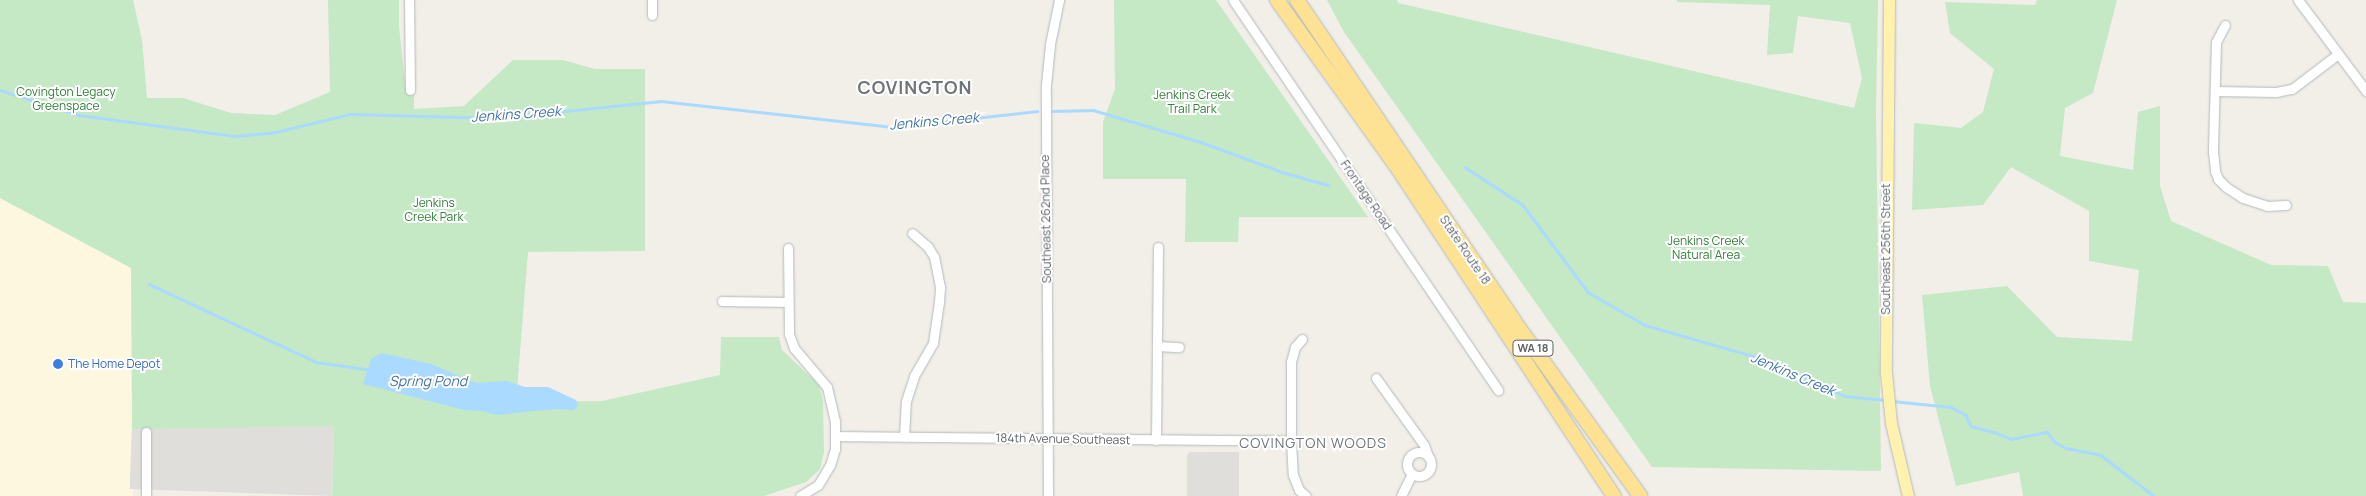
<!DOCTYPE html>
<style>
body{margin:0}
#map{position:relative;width:2366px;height:496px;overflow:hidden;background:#f1efe8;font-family:Manrope,sans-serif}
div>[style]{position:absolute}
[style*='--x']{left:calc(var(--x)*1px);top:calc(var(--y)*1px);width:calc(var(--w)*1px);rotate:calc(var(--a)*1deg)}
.commercial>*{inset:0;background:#fef7e0}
.industrial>*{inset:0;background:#e0deda;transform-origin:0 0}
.green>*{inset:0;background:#c5e8c5}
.water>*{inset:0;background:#aadaff}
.stream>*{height:2.5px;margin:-1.25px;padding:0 1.25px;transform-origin:1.25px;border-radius:1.25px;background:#aadaff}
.roads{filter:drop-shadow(0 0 1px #b5b8bc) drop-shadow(0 0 1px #b5b8bc)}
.minor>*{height:9px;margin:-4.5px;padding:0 4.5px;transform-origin:4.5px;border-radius:4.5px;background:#fff}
.minor>.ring{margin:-4.5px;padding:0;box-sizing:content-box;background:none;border:9px solid #fff;border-radius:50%}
.major>*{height:11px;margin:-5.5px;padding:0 5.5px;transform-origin:5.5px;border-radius:5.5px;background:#fff2af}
.highway>*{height:14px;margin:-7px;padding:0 7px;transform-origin:7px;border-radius:7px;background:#fde293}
.dots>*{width:14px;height:14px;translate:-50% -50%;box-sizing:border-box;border:2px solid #fff;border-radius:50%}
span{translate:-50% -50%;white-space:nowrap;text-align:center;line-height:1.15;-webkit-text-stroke:4px #fff;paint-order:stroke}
.shield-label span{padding:1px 4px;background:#fff;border:1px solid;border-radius:4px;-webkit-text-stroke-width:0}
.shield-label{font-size:11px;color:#5f6368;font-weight:700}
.park-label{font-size:12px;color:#348238}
.street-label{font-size:12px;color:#5f6368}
.shop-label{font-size:12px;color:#366cbe}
.left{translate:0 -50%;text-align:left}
.water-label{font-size:14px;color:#4174aa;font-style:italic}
.neighbourhood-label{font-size:14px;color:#70757a;letter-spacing:1px}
.district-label{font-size:18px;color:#70757a;font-weight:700;letter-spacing:1px}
</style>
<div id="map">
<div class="commercial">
<div style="clip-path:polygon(0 198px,131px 268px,133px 496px,0 496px)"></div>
</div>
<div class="industrial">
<div style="left:334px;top:426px;width:70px;height:202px;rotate:92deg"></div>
<div style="clip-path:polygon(1190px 452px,1239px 452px,1239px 496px,1187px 496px,1187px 455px)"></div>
</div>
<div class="green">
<div style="clip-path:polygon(0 0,133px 0,142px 40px,147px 98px,183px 98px,231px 113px,275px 115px,330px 92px,328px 0,399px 0,399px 27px,406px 91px,414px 91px,414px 109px,464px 106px,513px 60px,563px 60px,595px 69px,645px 69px,645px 251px,528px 252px,516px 402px,602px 401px,720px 375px,721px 337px,779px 337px,782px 350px,819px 385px,823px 401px,824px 452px,820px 469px,806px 482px,764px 496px,332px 496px,334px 426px,132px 429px,131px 268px,0 198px)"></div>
<div style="clip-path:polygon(1114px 0,1216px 0,1368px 217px,1239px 217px,1238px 242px,1185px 242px,1186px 179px,1103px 179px,1103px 122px,1115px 89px)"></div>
<div style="clip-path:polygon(1327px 0,1397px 0,1398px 3px,1854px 108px,1862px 78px,1850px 23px,1798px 16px,1793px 53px,1767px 55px,1770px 5px,1677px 2px,1677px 0,1878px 0,1876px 113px,1881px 471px,1652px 467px,1344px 32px)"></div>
<div style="clip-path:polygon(2037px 0,2117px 0,2093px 93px,2065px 108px,2060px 156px,2133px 170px,2138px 112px,2160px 106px,2160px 186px,2171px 221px,2271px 265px,2328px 266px,2343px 302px,2366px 303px,2366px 496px,2023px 496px,2019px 472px,1956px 486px,1930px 386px,1922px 295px,2007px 286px,2057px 337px,2132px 341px,2139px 270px,2089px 261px,2089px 211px,2011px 167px,1983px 205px,1912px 210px,1914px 123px,1961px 128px,1983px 112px,1994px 69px,1950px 33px,1945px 2px,2035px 5px)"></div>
</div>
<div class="water">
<div style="clip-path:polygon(381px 353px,431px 364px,476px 383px,507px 381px,525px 387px,548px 387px,576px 400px,578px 406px,574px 410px,555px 409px,497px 415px,482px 411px,464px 410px,363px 384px,371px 359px)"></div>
</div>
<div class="stream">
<div style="--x:0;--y:90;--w:83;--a:17.6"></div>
<div style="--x:79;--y:115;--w:157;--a:7.7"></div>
<div style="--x:235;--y:136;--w:36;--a:-5"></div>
<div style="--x:271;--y:133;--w:81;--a:-13.5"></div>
<div style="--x:350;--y:114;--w:147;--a:1.6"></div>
<div style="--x:497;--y:118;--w:165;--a:-5.9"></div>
<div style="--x:661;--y:101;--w:233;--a:6.4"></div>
<div style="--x:893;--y:127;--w:145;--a:-6.3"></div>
<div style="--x:1053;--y:111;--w:40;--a:-1.4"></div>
<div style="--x:1093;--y:110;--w:113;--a:16.5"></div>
<div style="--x:1201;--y:142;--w:86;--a:20.3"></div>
<div style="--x:1282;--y:172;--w:48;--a:15.8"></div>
<div style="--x:1465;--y:167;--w:69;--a:33.2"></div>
<div style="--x:1523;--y:205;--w:109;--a:53.2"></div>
<div style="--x:1588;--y:292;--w:66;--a:30.1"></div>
<div style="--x:1645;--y:325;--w:127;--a:16"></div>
<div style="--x:1767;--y:360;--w:86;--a:24.8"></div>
<div style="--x:1845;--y:396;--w:41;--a:5.6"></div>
<div style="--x:149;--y:284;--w:184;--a:25"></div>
<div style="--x:316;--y:362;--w:50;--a:8"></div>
<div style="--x:1892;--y:401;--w:59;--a:5.8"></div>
<div style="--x:1951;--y:407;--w:17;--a:28"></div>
<div style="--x:1966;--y:415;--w:12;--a:66"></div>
<div style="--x:1971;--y:426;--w:24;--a:15"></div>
<div style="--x:1994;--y:432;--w:18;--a:22"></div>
<div style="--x:2011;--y:439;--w:37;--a:-11"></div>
<div style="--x:2047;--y:432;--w:13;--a:51"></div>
<div style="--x:2055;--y:442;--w:13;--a:29"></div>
<div style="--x:2066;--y:448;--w:36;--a:11"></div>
<div style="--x:2101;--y:455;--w:67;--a:37.7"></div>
</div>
<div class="roads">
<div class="minor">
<div style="--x:409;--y:0;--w:90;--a:89.4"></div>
<div style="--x:1233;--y:0;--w:472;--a:55.8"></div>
<div style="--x:2298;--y:0;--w:114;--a:53.2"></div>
<div style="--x:652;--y:15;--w:15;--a:-90"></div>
<div style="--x:2225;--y:25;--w:19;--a:118"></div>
<div style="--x:2216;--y:42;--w:109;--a:91.6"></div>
<div style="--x:2213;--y:151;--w:20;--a:84"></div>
<div style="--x:2215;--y:171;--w:9;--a:69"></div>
<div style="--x:2218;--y:179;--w:11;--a:45"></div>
<div style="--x:2226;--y:187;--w:20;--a:33"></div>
<div style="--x:2243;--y:198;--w:25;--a:18"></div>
<div style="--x:2267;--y:206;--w:19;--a:-3"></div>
<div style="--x:2215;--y:91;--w:61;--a:0.9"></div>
<div style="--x:2276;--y:92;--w:16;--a:-11"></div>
<div style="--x:2292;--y:89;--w:58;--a:-37.3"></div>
<div style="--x:788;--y:248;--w:86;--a:89.3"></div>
<div style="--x:789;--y:334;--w:15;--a:70"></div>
<div style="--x:794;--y:348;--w:51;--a:49.8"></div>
<div style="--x:827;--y:387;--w:35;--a:77"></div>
<div style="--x:835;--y:421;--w:28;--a:90"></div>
<div style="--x:835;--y:449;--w:17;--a:107"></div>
<div style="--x:830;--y:465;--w:23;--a:121"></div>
<div style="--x:818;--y:485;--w:21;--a:149"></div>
<div style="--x:722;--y:301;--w:65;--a:0.9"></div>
<div style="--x:1302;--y:339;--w:11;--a:131"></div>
<div style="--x:1295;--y:347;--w:16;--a:105"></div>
<div style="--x:1291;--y:362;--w:79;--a:90"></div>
<div style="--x:1291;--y:441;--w:34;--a:87"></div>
<div style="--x:1293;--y:475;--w:16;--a:68"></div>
<div style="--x:1299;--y:490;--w:9;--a:41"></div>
<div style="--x:1157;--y:346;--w:22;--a:3"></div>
<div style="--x:1376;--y:378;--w:82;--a:54.4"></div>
<div style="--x:1424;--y:445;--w:12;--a:70"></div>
<div style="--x:836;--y:436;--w:455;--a:0.6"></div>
<div style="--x:904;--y:437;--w:36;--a:-87"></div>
<div style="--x:906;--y:401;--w:26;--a:-72"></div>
<div style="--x:914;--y:376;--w:38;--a:-60"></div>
<div style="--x:933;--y:343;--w:41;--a:-81.7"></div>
<div style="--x:939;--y:302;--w:15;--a:-86"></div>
<div style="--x:940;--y:287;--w:31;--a:-101"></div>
<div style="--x:934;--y:257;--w:12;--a:-121"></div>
<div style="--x:928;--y:247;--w:21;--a:-139"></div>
<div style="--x:1156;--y:440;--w:193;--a:-89.4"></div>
<div class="ring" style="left:1407px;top:452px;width:15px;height:15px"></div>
<div style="--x:146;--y:496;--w:64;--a:-90"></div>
<div style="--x:1048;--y:496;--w:411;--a:-90.3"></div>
<div style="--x:1046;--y:85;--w:41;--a:-84.4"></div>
<div style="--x:1050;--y:44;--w:45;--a:-78.4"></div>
<div style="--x:1401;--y:496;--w:25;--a:-64"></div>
</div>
<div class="major">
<div style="--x:1889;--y:0;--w:373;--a:90.5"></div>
<div style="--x:1886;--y:373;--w:50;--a:84.3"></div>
<div style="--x:1891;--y:423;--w:75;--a:76.9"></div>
</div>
<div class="highway">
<div style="--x:1277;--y:0;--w:202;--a:54.3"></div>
<div style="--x:1395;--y:164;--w:398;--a:56.6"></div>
<div style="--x:1297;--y:0;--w:387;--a:55.9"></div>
<div style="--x:1514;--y:321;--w:216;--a:54.2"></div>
</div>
</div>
<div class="dots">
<div style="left:58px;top:364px;background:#3f7fe0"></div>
</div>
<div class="shield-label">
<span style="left:1533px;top:348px">WA 18</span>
</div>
<div class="park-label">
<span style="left:66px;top:99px">Covington Legacy<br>Greenspace</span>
<span style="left:1192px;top:102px">Jenkins Creek<br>Trail Park</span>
<span style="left:434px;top:210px">Jenkins<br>Creek Park</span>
<span style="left:1706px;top:248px">Jenkins Creek<br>Natural Area</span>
</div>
<div class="street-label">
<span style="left:1366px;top:195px;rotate:56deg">Frontage Road</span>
<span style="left:1046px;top:219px;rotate:-91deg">Southeast 262nd Place</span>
<span style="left:1886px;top:249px;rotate:-90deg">Southeast 256th Street</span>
<span style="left:1465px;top:250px;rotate:56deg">State Route 18</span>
<span style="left:1063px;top:439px;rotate:1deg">184th Avenue Southeast</span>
</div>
<div class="shop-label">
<span class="left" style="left:68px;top:364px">The Home Depot</span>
</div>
<div class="water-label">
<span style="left:516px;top:114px;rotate:-4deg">Jenkins Creek</span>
<span style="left:934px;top:121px;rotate:-5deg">Jenkins Creek</span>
<span style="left:1793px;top:374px;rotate:23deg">Jenkins Creek</span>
<span style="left:428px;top:381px">Spring Pond</span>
</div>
<div class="neighbourhood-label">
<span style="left:1313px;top:443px">COVINGTON WOODS</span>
</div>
<div class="district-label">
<span style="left:915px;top:87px">COVINGTON</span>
</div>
</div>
